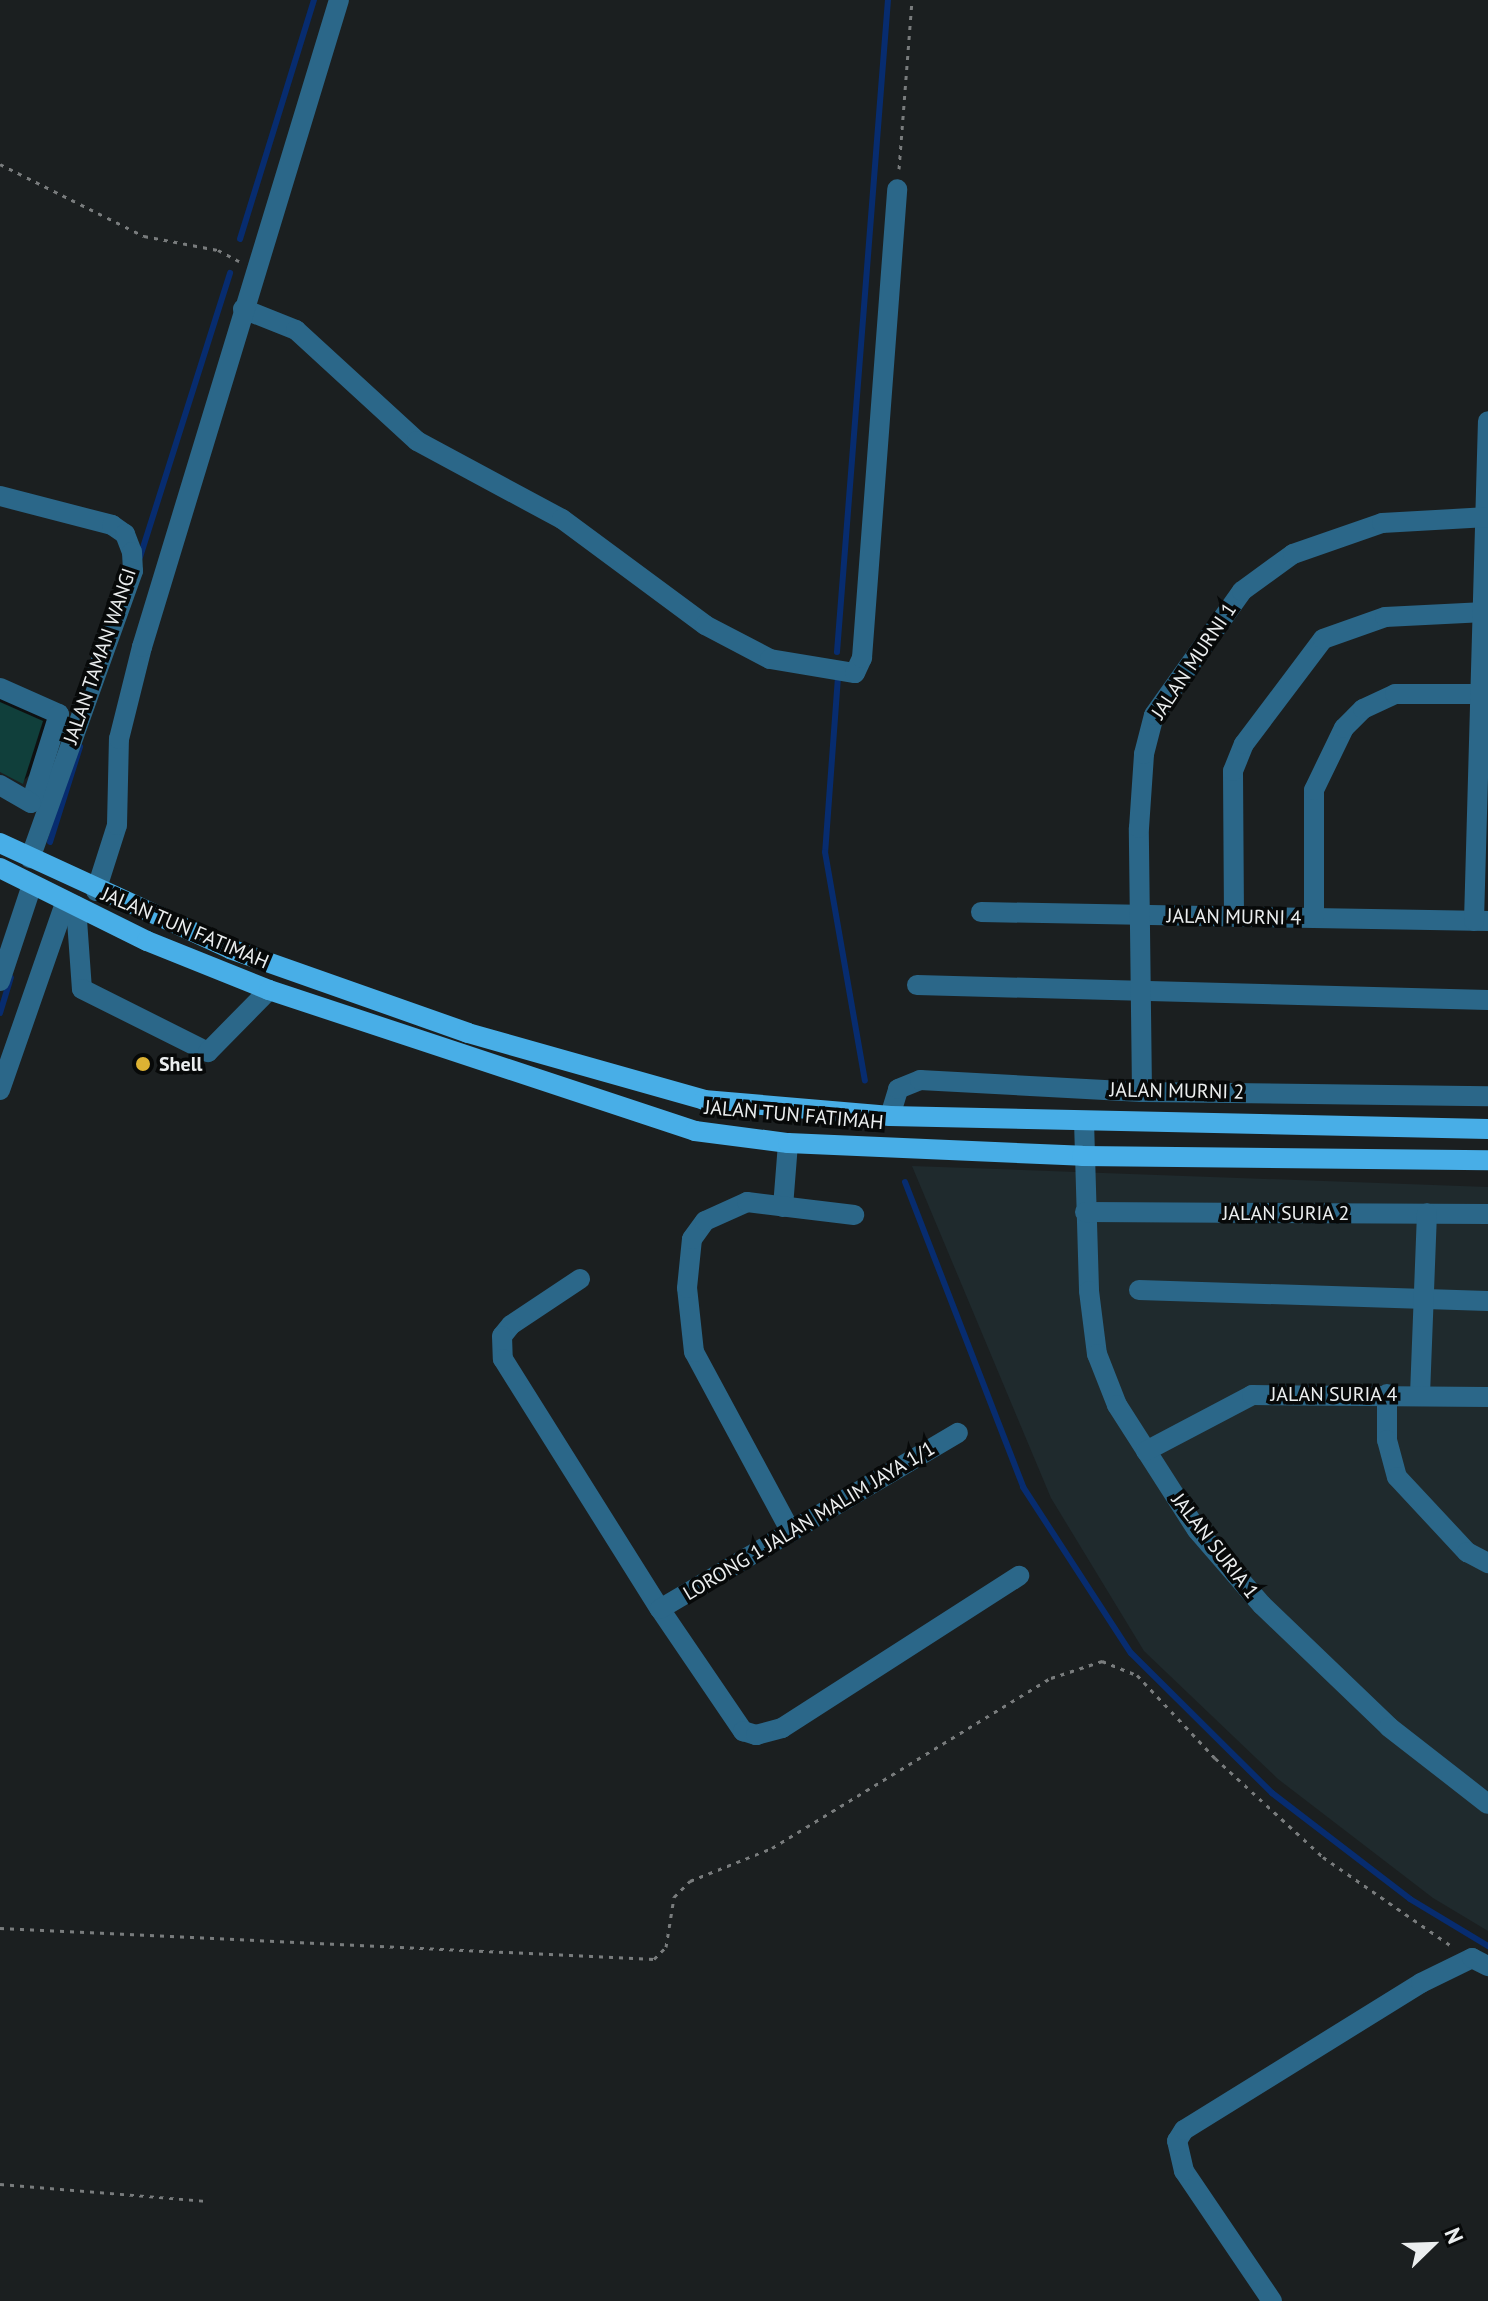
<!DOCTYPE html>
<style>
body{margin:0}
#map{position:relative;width:1488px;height:2301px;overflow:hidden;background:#1b1f20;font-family:"PT Sans",sans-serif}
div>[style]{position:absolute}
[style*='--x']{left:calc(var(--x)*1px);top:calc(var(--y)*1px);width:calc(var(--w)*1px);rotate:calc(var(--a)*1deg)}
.built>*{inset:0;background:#1f2a2d}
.shadow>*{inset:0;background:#0007}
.stream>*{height:6px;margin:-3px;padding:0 3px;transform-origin:3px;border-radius:3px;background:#072c6f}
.building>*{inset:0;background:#103f3b}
.path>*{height:3px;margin-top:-1.5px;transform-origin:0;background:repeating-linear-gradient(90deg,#797c7d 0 4px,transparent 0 10px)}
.minor>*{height:20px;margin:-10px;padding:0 10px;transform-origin:10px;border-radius:10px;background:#2b6789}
.major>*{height:20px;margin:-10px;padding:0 10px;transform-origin:10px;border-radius:10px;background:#48aee7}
.dots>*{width:22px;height:22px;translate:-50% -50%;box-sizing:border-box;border:4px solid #070909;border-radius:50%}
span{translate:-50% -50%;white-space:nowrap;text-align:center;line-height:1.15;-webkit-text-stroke:7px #070909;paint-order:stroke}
.street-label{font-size:20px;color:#ebeeef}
.poi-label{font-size:20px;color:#ebeeef;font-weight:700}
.left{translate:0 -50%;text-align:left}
.north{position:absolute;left:1392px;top:2205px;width:80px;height:80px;-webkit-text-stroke:6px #070909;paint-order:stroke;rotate:67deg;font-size:22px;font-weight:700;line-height:32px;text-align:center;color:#ebeeef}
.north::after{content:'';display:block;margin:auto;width:28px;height:36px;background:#ebeeef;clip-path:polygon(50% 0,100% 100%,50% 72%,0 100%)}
</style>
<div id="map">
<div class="built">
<div style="clip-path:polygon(912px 1166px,1488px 1187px,1488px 1931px,1433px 1898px,1278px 1779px,1144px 1651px,1051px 1498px)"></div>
</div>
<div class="shadow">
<div style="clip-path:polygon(0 684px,53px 710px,34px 771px,23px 781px,0 768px)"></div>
</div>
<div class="stream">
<div style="--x:240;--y:239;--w:250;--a:-72.8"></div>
<div style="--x:140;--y:557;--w:298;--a:-72.4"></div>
<div style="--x:837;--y:652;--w:654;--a:-85.53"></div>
<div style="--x:838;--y:677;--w:175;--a:94.2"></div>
<div style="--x:825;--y:852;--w:232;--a:80.1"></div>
<div style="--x:50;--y:842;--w:100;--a:-72.5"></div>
<div style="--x:0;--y:1013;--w:37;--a:-73"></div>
<div style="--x:905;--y:1182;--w:327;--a:68.8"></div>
<div style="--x:1023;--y:1487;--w:198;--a:57"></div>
<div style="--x:1131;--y:1653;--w:199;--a:44.8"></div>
<div style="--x:1272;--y:1793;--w:174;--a:37.5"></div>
<div style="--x:1410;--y:1899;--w:91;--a:31.1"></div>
</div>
<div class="building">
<div style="clip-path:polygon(0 702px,43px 721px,23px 784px,0 772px)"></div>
</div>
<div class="path">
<div style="--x:0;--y:164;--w:161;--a:26.6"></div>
<div style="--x:144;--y:236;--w:75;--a:10.7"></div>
<div style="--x:218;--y:250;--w:24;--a:28"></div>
<div style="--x:899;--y:169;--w:169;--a:-85.6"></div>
<div style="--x:0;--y:1928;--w:655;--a:2.71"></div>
<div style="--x:654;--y:1959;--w:17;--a:-45"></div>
<div style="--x:666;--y:1947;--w:51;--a:-80.9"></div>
<div style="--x:674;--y:1897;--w:23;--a:-45"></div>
<div style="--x:690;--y:1881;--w:88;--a:-21.9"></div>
<div style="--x:772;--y:1848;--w:327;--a:-31.4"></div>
<div style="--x:1051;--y:1678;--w:54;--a:-18.4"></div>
<div style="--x:1102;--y:1661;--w:38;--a:22"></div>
<div style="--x:1137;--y:1675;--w:114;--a:46.8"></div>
<div style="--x:1215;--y:1758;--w:147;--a:42.5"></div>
<div style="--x:1323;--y:1857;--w:158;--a:34.7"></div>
<div style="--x:0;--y:2184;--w:206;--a:4.7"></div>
</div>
<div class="minor">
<div style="--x:243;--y:309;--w:57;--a:21.6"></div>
<div style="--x:296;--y:330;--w:164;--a:42.5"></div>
<div style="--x:417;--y:441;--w:165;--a:28.3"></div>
<div style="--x:562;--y:519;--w:178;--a:36.5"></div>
<div style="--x:705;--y:625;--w:73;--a:27.6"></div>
<div style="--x:770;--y:659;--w:86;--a:9.4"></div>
<div style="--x:855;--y:673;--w:17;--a:-65"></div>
<div style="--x:862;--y:658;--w:470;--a:-85.7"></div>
<div style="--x:0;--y:496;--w:116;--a:14.5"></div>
<div style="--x:112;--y:525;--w:16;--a:35"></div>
<div style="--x:125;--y:534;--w:19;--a:69"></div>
<div style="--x:132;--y:552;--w:19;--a:87"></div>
<div style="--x:133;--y:571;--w:305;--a:109.7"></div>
<div style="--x:0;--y:688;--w:64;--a:23.8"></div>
<div style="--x:59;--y:714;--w:93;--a:107.5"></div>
<div style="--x:31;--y:803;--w:36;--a:-150"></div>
<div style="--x:96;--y:891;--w:69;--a:-72.3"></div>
<div style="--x:117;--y:825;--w:86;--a:-88.7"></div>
<div style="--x:119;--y:739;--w:95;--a:-76"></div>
<div style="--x:142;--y:647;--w:676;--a:-73.07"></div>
<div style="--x:76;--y:906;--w:83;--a:85.9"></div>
<div style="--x:82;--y:989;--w:141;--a:26.6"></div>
<div style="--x:208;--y:1052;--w:87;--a:-45.5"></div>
<div style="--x:981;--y:912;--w:507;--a:1.02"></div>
<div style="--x:1234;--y:917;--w:146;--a:-90.4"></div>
<div style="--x:1233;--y:771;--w:29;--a:-68"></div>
<div style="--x:1244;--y:744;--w:131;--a:-53"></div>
<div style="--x:1323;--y:639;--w:66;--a:-19.5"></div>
<div style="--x:1385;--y:617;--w:100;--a:-2.9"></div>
<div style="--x:1314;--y:918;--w:128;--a:-90"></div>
<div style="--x:1314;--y:790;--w:69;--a:-64.2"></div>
<div style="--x:1344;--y:728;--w:27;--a:-45"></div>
<div style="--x:1363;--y:709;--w:35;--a:-25"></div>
<div style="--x:1395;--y:694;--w:89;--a:0"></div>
<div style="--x:1474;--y:921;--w:500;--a:-88.4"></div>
<div style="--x:0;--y:981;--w:101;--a:-71.6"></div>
<div style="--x:917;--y:985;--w:571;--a:1.5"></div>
<div style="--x:0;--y:1090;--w:200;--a:-70.8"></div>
<div style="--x:1142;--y:1092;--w:264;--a:-90.7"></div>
<div style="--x:1139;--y:828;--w:74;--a:-86.1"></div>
<div style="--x:1144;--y:754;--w:40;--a:-75.6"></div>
<div style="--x:1154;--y:715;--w:152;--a:-54.6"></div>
<div style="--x:1242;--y:591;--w:63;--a:-36"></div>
<div style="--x:1293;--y:554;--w:94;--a:-19.2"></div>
<div style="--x:1382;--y:523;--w:106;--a:-3.2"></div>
<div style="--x:890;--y:1116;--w:28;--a:-73"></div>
<div style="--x:898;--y:1089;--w:24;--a:-22"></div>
<div style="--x:920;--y:1080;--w:222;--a:3.1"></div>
<div style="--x:1142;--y:1092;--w:346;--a:0.7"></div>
<div style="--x:1084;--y:1121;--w:170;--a:88.3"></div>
<div style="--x:1089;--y:1291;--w:64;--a:82.8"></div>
<div style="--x:1097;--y:1354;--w:55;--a:68.6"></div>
<div style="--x:1117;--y:1405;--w:148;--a:57.4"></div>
<div style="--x:1197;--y:1530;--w:99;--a:49.1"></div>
<div style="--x:1262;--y:1605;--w:176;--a:43.8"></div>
<div style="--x:1389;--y:1727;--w:125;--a:37.9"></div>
<div style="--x:783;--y:1207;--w:64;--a:-85.5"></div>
<div style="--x:1085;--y:1212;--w:403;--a:0.3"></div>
<div style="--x:580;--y:1279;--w:83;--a:146.3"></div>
<div style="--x:511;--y:1325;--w:14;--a:129"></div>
<div style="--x:502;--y:1336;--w:23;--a:88"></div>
<div style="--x:503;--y:1359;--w:295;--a:57.9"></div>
<div style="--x:660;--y:1609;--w:148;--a:55.8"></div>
<div style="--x:743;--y:1731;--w:14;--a:17"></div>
<div style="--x:756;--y:1735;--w:27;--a:-15"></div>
<div style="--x:782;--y:1728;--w:282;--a:-32.7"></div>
<div style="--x:1139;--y:1290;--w:349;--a:1.8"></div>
<div style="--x:1387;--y:1394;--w:46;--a:90"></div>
<div style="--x:1387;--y:1440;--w:38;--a:75"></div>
<div style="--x:1397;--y:1477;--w:103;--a:47"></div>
<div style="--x:1467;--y:1552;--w:24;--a:28"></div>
<div style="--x:1420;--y:1395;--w:182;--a:-87.8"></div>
<div style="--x:1146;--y:1451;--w:120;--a:-27.8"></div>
<div style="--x:1252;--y:1395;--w:236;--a:0.5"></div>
<div style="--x:791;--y:1532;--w:204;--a:-118.3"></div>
<div style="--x:694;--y:1352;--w:64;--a:-96.2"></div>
<div style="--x:687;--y:1288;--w:49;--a:-84.2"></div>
<div style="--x:692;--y:1239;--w:22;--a:-54"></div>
<div style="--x:705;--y:1221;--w:46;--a:-24.3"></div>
<div style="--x:747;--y:1202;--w:108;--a:6.9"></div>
<div style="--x:660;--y:1609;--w:346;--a:-30.6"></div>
<div style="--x:1272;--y:2301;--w:157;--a:-124.1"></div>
<div style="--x:1184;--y:2171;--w:31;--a:-103"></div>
<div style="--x:1177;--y:2141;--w:13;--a:-58"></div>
<div style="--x:1184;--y:2130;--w:279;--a:-31.8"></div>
<div style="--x:1421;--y:1983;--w:57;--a:-26.1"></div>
<div style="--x:1472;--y:1958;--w:18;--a:27"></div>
</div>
<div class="major">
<div style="--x:0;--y:843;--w:253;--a:24.7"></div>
<div style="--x:230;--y:949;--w:252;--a:19.4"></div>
<div style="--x:468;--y:1033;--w:245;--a:15.8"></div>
<div style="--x:704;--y:1100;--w:187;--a:4.9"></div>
<div style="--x:890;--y:1116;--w:598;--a:1.25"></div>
<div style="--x:0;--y:868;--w:164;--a:26.4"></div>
<div style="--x:147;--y:941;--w:131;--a:21.9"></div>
<div style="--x:269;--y:990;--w:449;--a:18.3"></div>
<div style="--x:695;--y:1131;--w:94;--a:7.4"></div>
<div style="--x:788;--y:1143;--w:294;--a:2.5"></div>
<div style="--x:1082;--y:1156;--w:406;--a:0.6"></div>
</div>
<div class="dots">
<div style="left:143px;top:1064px;background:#ddb233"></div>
</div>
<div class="street-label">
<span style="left:100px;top:656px;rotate:-71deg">JALAN TAMAN WANGI</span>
<span style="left:1194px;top:661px;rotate:-56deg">JALAN MURNI 1</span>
<span style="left:1234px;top:917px;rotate:1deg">JALAN MURNI 4</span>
<span style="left:185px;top:928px;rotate:23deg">JALAN TUN FATIMAH</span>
<span style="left:1177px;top:1091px;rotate:1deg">JALAN MURNI 2</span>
<span style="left:794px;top:1115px;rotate:5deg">JALAN TUN FATIMAH</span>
<span style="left:1286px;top:1213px">JALAN SURIA 2</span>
<span style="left:1334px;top:1394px">JALAN SURIA 4</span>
<span style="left:809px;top:1521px;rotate:-31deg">LORONG 1 JALAN MALIM JAYA 1/1</span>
<span style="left:1215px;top:1546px;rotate:52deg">JALAN SURIA 1</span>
</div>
<div class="poi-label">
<span class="left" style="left:159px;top:1064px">Shell</span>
</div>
<div class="north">N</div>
</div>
